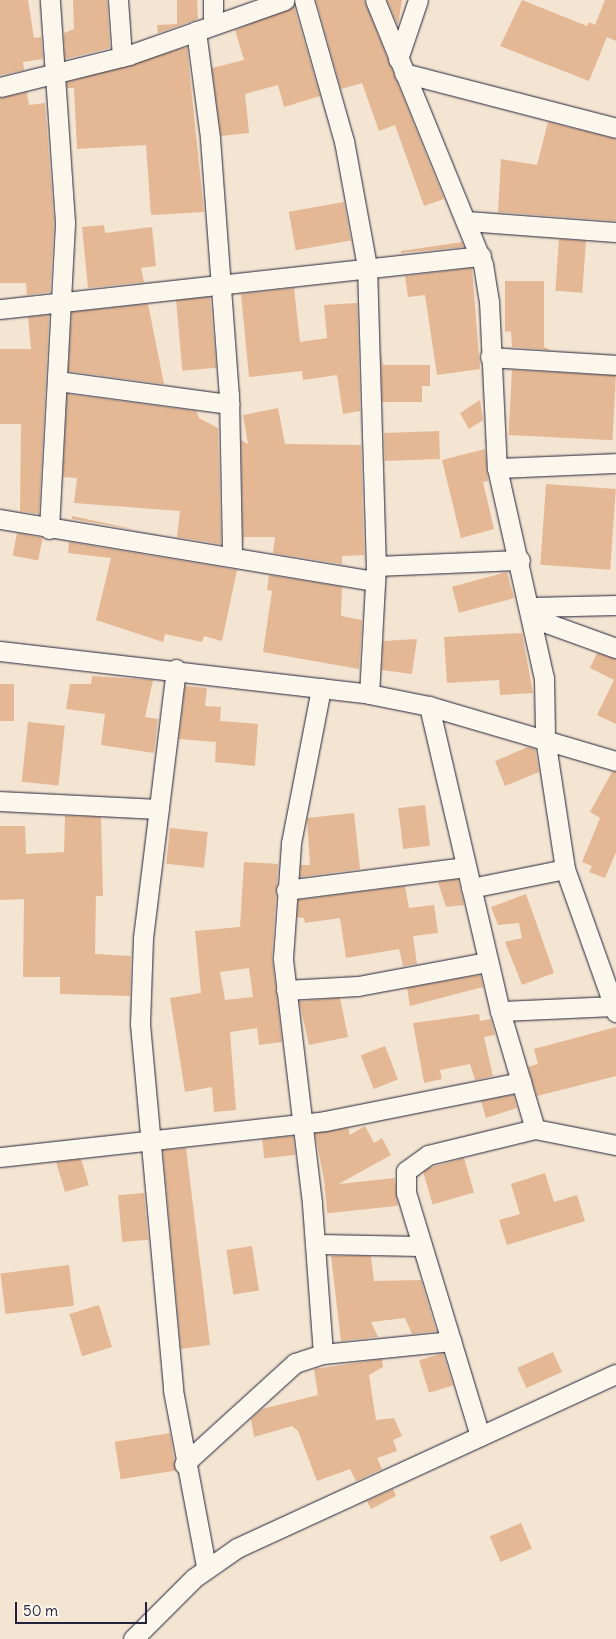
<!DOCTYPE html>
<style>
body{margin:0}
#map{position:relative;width:616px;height:1639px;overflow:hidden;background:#f4e4d2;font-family:Delius,sans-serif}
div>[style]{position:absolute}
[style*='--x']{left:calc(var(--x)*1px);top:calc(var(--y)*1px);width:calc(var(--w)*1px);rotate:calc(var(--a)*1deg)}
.building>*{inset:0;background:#e4b894;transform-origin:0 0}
.roads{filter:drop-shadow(0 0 1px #22223b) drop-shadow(0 0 1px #22223b)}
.street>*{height:19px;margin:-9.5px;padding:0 9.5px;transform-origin:9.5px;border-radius:9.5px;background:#fbf7ec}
span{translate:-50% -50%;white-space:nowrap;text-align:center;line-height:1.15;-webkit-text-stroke:5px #fbf7ec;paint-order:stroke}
.scale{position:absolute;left:15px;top:1602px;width:132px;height:22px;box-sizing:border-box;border:2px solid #22223b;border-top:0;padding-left:6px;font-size:15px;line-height:18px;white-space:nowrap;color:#22223b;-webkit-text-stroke:4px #fbf7ec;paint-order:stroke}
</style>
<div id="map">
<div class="building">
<div style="clip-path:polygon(0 0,28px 0,34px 38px,41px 37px,43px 59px,23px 62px,24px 70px,0 75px)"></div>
<div style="clip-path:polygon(73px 0,107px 0,110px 48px,65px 59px,64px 33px,74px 29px)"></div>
<div style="clip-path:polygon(177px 0,197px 0,198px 19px,158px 33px,157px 25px,177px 24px)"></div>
<div style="clip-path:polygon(316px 0,364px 0,444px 199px,424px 206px,395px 125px,379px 131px,362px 83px,341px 89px)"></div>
<div style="clip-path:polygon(387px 0,402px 0,398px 25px)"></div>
<div style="clip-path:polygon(522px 0,587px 26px,589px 22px,595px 25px,605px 0,616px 0,616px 41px,607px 37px,589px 81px,500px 46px)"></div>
<div style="clip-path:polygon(294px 6px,320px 96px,284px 107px,278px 85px,245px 94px,249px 133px,221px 136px,212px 68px,244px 60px,235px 30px)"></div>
<div style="clip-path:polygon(187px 47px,204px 212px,151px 215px,146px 145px,77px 149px,74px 88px,67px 88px,67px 82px)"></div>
<div style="clip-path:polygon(27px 92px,29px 105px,45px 103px,54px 222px,50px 292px,27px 295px,26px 283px,0 283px,0 98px)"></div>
<div style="clip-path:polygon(548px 122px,616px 139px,616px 221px,498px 212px,501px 159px,537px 165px)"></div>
<div style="left:344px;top:202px;width:39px;height:56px;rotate:80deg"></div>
<div style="clip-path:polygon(104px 225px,105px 233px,152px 227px,156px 266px,141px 268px,144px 282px,88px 288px,82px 227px)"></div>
<div style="left:559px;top:239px;width:27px;height:52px;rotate:4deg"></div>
<div style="clip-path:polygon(462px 242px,464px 247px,401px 253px,401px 251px)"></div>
<div style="clip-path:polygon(472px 268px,480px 369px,437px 375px,425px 295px,408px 297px,405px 276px)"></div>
<div style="clip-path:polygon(505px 281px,544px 281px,544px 347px,550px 350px,512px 347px,511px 331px,505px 332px)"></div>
<div style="clip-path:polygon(294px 288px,300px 342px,327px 338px,324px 305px,357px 303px,360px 411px,343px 414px,337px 375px,303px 380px,302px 371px,249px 377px,241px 294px)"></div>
<div style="left:210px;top:297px;width:71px;height:34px;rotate:85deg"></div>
<div style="clip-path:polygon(148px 304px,164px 384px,68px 371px,72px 312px)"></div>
<div style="clip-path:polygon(49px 315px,39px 514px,20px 511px,21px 424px,0 424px,0 349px,31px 349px,28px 317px)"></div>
<div style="clip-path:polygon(381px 352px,383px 365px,430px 365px,430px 386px,422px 386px,422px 402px,382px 402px)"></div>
<div style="left:512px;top:370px;width:104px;height:65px;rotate:3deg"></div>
<div style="clip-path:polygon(67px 394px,196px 411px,199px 418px,218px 428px,221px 544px,177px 537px,180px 511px,74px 503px,77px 478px,63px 477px)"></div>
<div style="clip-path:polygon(480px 400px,483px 420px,469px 429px,460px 413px)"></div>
<div style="clip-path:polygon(278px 408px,285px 444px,361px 445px,364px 555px,342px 556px,342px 564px,273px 553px,275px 537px,244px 537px,243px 543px,241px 440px,248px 444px,243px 415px)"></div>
<div style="left:439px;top:431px;width:28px;height:55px;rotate:88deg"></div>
<div style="clip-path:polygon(485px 449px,488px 481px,483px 482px,494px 529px,461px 538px,442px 460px)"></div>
<div style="left:546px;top:484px;width:70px;height:81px;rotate:4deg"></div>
<div style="clip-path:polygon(72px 516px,138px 530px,72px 519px)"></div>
<div style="left:17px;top:533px;width:26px;height:23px;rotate:11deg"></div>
<div style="clip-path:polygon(69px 542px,237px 570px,222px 641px,204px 636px,202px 642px,165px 634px,163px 642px,96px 620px,111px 558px,68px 553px)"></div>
<div style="left:507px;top:572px;width:27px;height:57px;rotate:75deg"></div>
<div style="clip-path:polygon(269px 575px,342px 587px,341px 616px,362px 620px,359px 669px,263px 652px,272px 591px,267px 590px)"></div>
<div style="clip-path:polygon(522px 633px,533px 693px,500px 695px,499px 680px,447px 683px,444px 637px)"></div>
<div style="clip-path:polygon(417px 639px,412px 674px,382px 670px,383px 641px)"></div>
<div style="clip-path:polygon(597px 653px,616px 659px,616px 724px,597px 715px,614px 680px,590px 668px)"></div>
<div style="clip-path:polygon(92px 676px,153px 680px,145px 717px,158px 719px,154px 753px,101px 745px,105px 714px,66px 709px,70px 684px,91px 684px)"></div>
<div style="left:0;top:684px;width:14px;height:37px"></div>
<div style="clip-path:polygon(185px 686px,207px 688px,205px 706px,221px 707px,220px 721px,258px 724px,255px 766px,215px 762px,216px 742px,179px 739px)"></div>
<div style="left:28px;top:722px;width:37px;height:60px;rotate:6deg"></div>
<div style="clip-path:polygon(528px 747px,535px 749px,539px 772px,505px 786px,495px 761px)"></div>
<div style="clip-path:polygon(612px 772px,616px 772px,616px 852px,605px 878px,589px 872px,592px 866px,582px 862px,600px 818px,590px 812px)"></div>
<div style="left:425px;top:805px;width:41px;height:27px;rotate:83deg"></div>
<div style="clip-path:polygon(354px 813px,360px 869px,300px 877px,301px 865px,310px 865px,307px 818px)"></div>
<div style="clip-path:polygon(65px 816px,101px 817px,103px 896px,96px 896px,95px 954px,131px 956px,130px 996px,60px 994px,60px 977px,23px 977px,24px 899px,0 900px,0 826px,25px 826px,26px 854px,64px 852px)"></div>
<div style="left:170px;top:828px;width:38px;height:36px;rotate:6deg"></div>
<div style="clip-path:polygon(evenodd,244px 862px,278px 864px,272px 957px,282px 1042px,259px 1045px,257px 1028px,230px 1032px,236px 1110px,214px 1112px,212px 1087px,185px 1092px,170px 998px,201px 993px,195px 931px,240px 927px,244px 862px,249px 968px,253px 997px,225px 1000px,220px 972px,249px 968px)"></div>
<div style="clip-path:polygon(458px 879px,464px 905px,446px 907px,438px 882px)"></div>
<div style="clip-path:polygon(405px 886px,409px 908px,434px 905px,438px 933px,413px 936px,417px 964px,403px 966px,399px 949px,346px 958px,340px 918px,305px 923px,304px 918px,297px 917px,298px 900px)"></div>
<div style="clip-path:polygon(526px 894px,554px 973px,522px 985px,505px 942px,522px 938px,519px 923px,498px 925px,491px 907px)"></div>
<div style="clip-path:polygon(480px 975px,483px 987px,410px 1006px,407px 988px)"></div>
<div style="clip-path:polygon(340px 998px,348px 1037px,309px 1045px,299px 1001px)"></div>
<div style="clip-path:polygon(479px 1014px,480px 1021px,491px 1019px,495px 1035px,484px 1037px,493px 1076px,475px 1080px,470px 1064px,440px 1070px,442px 1079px,424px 1083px,413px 1023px)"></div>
<div style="clip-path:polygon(616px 1027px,616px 1076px,537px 1096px,528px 1067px,538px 1064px,534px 1049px)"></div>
<div style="left:385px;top:1046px;width:36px;height:26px;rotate:69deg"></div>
<div style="clip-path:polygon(513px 1095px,517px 1108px,486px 1118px,481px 1101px)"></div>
<div style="clip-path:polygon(365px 1126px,374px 1143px,382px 1138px,391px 1155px,326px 1191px,315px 1133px,348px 1128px,350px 1135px)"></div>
<div style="left:293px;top:1136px;width:19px;height:31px;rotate:84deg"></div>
<div style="clip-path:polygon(186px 1148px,210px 1345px,181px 1349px,163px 1150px)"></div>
<div style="left:464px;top:1158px;width:36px;height:43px;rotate:74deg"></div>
<div style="clip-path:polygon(81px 1159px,89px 1185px,65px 1192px,56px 1162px)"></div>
<div style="clip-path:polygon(545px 1173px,554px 1202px,577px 1195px,585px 1221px,507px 1245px,499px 1220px,520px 1214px,511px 1184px)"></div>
<div style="left:395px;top:1178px;width:28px;height:71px;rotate:84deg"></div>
<div style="left:144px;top:1193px;width:47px;height:26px;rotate:85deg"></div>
<div style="left:252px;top:1246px;width:45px;height:26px;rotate:81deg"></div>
<div style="clip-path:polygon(331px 1256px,371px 1256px,374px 1281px,421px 1280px,436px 1331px,412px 1334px,405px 1318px,371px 1322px,378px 1337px,341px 1341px)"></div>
<div style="left:69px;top:1265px;width:41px;height:69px;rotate:83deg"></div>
<div style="left:99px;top:1305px;width:44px;height:31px;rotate:73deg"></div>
<div style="left:553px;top:1352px;width:22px;height:39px;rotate:66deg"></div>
<div style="left:443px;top:1353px;width:34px;height:25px;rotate:73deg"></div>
<div style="clip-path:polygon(382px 1359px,383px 1367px,369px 1375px,376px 1420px,394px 1418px,402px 1436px,393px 1440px,397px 1451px,377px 1458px,382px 1469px,356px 1481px,350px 1469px,317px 1481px,298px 1431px,292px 1426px,254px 1437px,251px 1419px,262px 1409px,318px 1395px,314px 1369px)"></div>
<div style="left:170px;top:1433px;width:38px;height:56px;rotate:81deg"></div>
<div style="clip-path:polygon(393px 1489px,396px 1496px,371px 1509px,367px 1501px)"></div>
<div style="left:521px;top:1523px;width:28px;height:34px;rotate:67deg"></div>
</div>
<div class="roads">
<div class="street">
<div style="--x:118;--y:0;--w:57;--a:86"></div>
<div style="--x:213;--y:0;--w:25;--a:90"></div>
<div style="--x:304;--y:0;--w:147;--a:74.2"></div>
<div style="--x:344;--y:141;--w:127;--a:79.6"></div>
<div style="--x:367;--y:266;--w:300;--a:88.3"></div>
<div style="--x:376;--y:566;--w:128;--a:93.1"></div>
<div style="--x:375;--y:0;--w:285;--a:67.8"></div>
<div style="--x:483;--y:264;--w:37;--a:81"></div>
<div style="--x:489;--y:301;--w:167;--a:87.3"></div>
<div style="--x:497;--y:468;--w:215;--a:77.4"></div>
<div style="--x:544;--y:678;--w:60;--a:89"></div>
<div style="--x:545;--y:738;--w:133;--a:81.3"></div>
<div style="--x:565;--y:869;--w:152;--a:70.4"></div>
<div style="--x:196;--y:31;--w:108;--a:82.5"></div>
<div style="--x:210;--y:138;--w:258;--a:85.8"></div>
<div style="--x:229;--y:395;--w:160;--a:88.9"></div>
<div style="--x:398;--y:59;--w:62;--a:-71.3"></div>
<div style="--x:404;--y:73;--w:219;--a:14.5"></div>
<div style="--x:0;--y:87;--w:133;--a:-13.9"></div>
<div style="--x:129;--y:55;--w:165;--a:-19.4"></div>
<div style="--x:466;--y:221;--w:150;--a:4.2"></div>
<div style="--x:0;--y:309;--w:484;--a:-6.3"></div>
<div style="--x:490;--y:357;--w:126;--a:3.6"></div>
<div style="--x:58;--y:381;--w:173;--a:7.7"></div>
<div style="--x:497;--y:468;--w:119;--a:-2.4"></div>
<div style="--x:0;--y:519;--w:380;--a:9.4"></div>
<div style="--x:49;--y:529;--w:307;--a:-87"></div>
<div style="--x:65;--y:222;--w:223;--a:-93.9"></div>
<div style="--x:376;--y:566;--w:144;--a:-2.4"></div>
<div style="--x:531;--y:607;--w:85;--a:-1.3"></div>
<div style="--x:533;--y:618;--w:88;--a:19.9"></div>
<div style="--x:0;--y:651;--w:371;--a:6.6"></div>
<div style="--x:369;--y:694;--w:61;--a:11.3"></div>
<div style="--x:429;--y:706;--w:195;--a:16.4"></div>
<div style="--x:176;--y:669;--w:271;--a:97"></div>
<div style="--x:143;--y:938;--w:86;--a:92"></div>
<div style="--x:140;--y:1024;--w:367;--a:84.8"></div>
<div style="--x:173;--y:1390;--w:180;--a:79.4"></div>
<div style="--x:429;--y:706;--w:313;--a:76.9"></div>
<div style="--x:500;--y:1011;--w:123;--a:73.5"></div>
<div style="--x:0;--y:801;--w:159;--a:2.9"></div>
<div style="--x:471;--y:888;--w:96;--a:-11.4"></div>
<div style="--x:286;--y:890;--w:181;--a:-7.3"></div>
<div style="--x:286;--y:990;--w:72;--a:-3.2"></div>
<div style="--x:358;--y:986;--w:132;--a:-10.5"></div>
<div style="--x:500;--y:1011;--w:116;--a:-2.5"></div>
<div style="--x:0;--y:1157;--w:327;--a:-6.3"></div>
<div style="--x:325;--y:1121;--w:200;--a:-11.3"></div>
<div style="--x:316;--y:1244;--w:106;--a:1.1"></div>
<div style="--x:323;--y:1354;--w:129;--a:-5.8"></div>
<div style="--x:480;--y:1436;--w:254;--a:-106.9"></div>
<div style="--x:406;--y:1193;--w:22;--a:-90"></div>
<div style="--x:406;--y:1171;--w:27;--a:-36"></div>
<div style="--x:428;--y:1155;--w:110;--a:-13.7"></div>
<div style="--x:535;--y:1129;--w:83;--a:11.2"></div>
<div style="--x:184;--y:1464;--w:150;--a:-42.3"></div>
<div style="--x:295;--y:1363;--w:29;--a:-18"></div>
<div style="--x:323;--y:1354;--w:151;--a:-94.2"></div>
<div style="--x:312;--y:1203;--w:247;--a:-96.8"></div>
<div style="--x:283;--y:958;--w:115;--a:-86"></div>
<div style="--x:291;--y:843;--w:158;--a:-79"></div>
<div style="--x:133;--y:1639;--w:86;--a:-45"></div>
<div style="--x:194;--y:1578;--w:52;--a:-34.9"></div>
<div style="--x:237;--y:1548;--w:417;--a:-24.7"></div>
</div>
</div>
<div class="scale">50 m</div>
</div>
